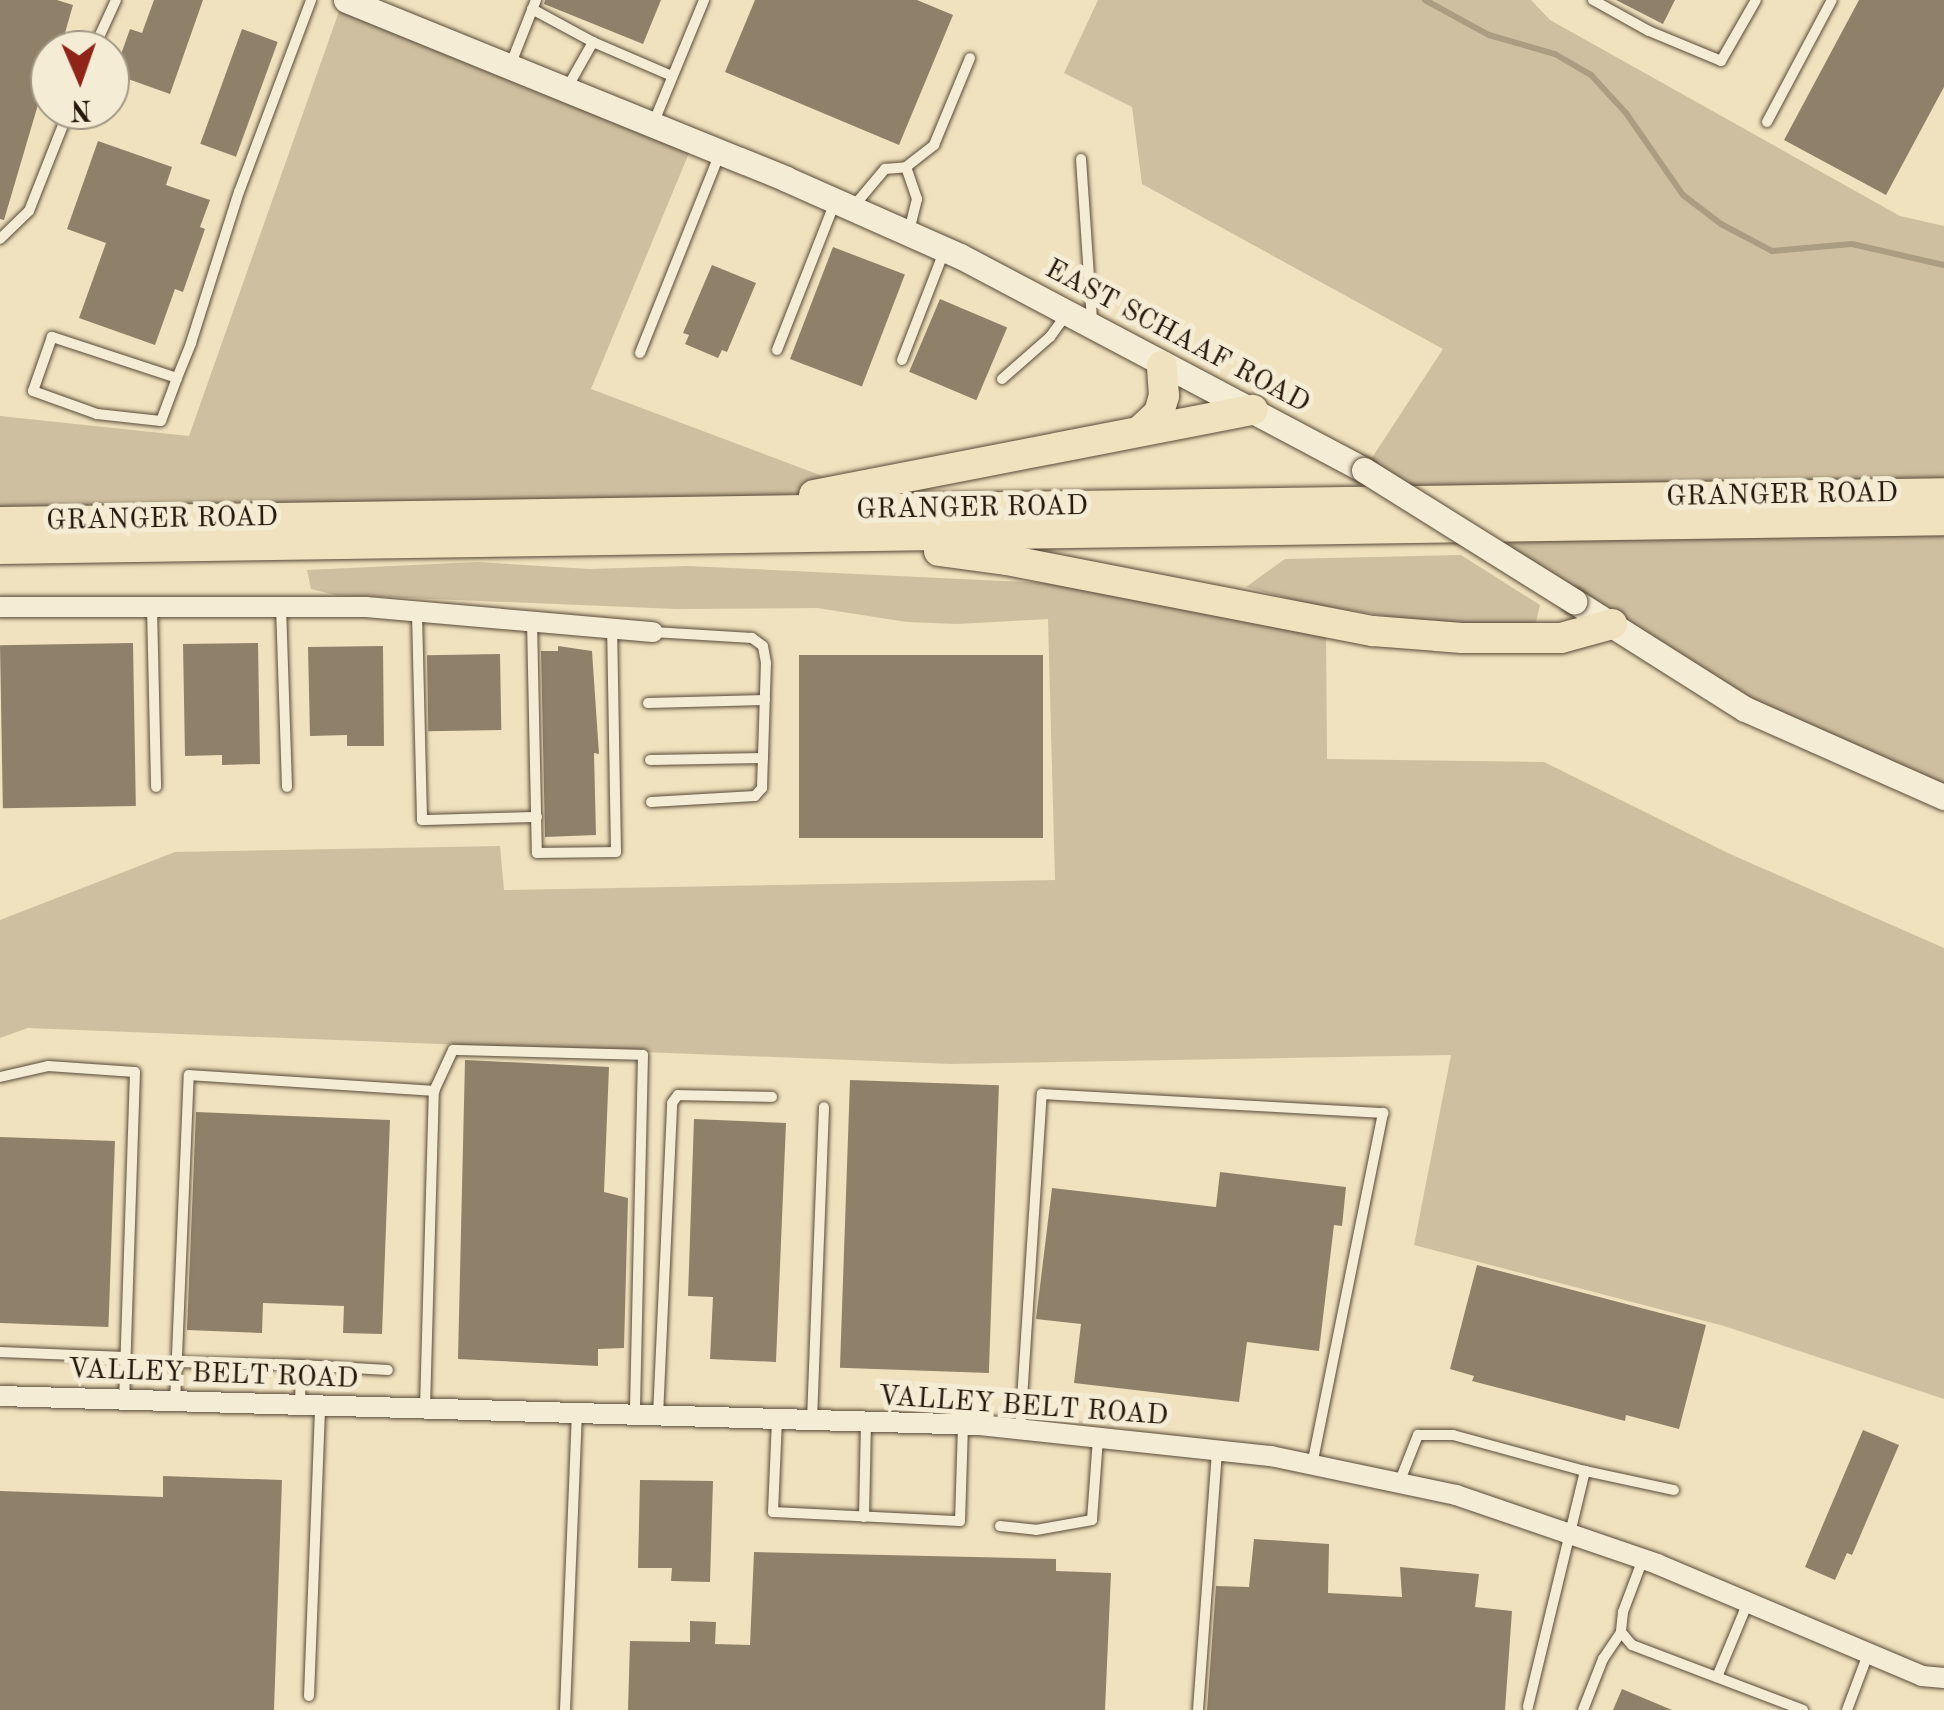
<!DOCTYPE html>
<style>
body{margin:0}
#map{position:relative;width:1944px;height:1710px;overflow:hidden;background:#f0e2be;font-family:"Old Standard TT",serif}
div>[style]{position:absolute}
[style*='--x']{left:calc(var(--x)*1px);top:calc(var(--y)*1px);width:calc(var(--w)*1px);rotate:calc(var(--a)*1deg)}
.green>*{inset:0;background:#cebfa0}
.stream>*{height:6px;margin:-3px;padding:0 3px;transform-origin:3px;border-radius:3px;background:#ab9d81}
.building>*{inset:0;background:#8f8169;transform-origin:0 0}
.roads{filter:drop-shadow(0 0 2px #584a38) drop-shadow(0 0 2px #584a38)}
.service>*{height:10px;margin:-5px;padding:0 5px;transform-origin:5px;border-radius:5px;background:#f5ecd5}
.minor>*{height:20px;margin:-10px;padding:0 10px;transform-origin:10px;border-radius:10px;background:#f5ecd5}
.tertiary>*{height:25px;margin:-12.5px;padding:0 12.5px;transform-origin:12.5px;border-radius:12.5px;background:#f5ecd5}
.primary>*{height:30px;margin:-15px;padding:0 15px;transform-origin:15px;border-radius:15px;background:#f0e2be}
.bridges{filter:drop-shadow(0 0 2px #584a38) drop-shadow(0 0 2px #584a38)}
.tertiary-bridge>*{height:25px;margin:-12.5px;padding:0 12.5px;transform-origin:12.5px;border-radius:12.5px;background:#f5ecd5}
span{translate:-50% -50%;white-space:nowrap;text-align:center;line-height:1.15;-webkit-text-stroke:10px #f5ecd5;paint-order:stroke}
.street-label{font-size:28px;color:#26170c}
.north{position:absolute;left:30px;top:30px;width:100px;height:100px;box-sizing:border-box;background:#f5ecd5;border:2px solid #a29785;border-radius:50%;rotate:178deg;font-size:28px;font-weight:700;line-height:40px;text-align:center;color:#26170c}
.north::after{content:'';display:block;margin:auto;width:35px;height:45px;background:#8f2418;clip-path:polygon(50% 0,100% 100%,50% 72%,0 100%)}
</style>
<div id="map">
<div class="green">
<div style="clip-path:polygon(343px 0,694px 141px,591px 389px,857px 489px,565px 513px,0 522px,0 416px,189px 436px)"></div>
<div style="clip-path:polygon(1098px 0,1531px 0,1550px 20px,1900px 216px,1944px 226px,1944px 493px,1419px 504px,1364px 470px,1443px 349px,1142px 184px,1132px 107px,1064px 73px)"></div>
<div style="clip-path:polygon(1944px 520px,1944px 797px,1772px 724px,1459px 528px)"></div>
<div style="clip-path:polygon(1461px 555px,1540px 605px,1536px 622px,1500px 627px,1399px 618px,1305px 603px,1246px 587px,1285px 559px)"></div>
<div style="clip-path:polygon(478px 562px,589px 569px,688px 566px,1047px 583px,1326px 624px,1327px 759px,1544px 762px,1730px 854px,1944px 948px,1944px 1399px,1724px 1326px,1414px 1245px,1451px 1055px,952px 1064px,28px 1028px,0 1038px,0 920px,175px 852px,500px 846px,504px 890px,1055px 880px,1048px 619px,957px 624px,907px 622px,817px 608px,676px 609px,335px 595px,311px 589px,307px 570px)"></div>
</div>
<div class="stream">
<div style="--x:1425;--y:0;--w:73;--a:28.7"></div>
<div style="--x:1489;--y:35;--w:69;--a:16.1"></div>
<div style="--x:1555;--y:54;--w:42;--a:30.3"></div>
<div style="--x:1591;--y:75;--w:52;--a:47.4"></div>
<div style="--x:1626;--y:113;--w:100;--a:55.2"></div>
<div style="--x:1683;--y:195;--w:48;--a:37.3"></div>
<div style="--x:1721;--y:224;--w:58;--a:27.9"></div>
<div style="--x:1772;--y:251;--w:80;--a:-5"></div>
<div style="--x:1852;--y:244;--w:94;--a:12.9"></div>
</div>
<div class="building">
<div style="clip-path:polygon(0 0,57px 0,73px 5px,63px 40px,58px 38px,50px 50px,50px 64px,4px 220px,0 219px)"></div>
<div style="clip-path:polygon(154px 0,203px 0,170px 94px,114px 74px,130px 29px,142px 33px)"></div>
<div style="clip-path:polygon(545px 0,661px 0,643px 44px,544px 4px)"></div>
<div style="clip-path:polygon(755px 0,917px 0,953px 15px,899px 145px,725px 72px)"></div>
<div style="clip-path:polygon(1616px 0,1675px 0,1663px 24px)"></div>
<div style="clip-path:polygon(1859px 0,1944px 0,1944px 87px,1886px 195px,1784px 140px)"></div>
<div style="left:242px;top:29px;width:38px;height:122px;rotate:20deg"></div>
<div style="clip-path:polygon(98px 141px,172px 167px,166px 185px,210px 200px,200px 227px,205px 229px,183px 292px,175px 289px,155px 345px,79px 318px,106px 243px,67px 229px)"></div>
<div style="left:833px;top:247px;width:77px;height:120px;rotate:21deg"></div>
<div style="clip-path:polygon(712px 265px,756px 283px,727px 352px,722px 350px,718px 358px,685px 344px,689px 335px,683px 333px)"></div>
<div style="left:940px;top:299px;width:73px;height:79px;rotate:23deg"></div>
<div style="left:133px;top:643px;width:163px;height:133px;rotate:89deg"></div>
<div style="clip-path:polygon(258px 643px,260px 764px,222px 765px,222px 755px,185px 756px,183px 644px)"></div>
<div style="clip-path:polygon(383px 646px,384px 746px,347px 746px,347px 735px,310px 736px,308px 647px)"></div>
<div style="clip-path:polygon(558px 646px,592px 651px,599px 754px,594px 753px,596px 835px,545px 837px,541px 651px,558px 651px)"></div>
<div style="left:500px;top:654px;width:76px;height:73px;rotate:89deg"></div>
<div style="left:1043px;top:655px;width:183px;height:244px;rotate:90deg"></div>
<div style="clip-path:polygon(465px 1060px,609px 1067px,604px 1192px,628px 1198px,624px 1348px,598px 1349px,598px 1366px,458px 1359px)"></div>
<div style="left:850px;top:1080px;width:149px;height:288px;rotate:2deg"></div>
<div style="clip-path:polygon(196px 1112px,390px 1120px,382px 1334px,343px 1333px,344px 1306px,263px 1303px,262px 1333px,187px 1330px)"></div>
<div style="clip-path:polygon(694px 1119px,786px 1123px,776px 1362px,710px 1359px,713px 1297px,688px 1296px)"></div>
<div style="left:0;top:1137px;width:115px;height:186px;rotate:2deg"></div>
<div style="clip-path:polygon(1220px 1172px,1346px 1187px,1342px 1226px,1334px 1225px,1319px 1351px,1247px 1342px,1239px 1402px,1074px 1383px,1081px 1324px,1036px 1319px,1052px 1188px,1216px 1207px)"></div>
<div style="clip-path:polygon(1477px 1265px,1706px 1325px,1679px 1429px,1626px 1415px,1625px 1421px,1472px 1381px,1474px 1376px,1450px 1369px)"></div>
<div style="clip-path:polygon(1863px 1430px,1899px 1445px,1852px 1555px,1847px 1553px,1835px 1580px,1805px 1567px)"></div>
<div style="clip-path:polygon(163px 1476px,282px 1480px,274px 1710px,0 1710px,0 1491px,163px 1497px)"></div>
<div style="clip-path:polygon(640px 1480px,713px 1481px,710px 1582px,671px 1581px,672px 1568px,638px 1568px)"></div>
<div style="clip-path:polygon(1254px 1539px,1329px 1544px,1328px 1593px,1402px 1597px,1400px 1567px,1479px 1574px,1475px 1607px,1512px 1611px,1505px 1710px,1207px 1710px,1216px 1586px,1249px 1587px)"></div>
<div style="clip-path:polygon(754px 1552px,1056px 1559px,1056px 1571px,1111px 1573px,1105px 1710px,628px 1710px,630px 1641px,690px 1642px,690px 1621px,716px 1622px,715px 1644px,750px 1645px)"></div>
<div style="clip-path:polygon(1622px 1689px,1672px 1710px,1613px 1710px)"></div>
</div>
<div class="roads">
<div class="service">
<div style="--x:1593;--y:0;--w:64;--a:29"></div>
<div style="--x:1649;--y:31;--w:78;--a:22.6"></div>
<div style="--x:1721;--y:61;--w:70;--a:-60.2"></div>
<div style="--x:532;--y:9;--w:69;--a:28.4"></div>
<div style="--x:93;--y:50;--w:55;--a:-65.3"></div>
<div style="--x:510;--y:66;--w:71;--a:-68.5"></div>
<div style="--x:567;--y:88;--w:53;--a:-60.5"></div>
<div style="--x:593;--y:42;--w:86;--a:23.3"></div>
<div style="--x:1767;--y:122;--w:138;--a:-62"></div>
<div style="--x:653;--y:124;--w:134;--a:-67.6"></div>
<div style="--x:1081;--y:159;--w:163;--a:86.1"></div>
<div style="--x:906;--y:167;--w:36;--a:-38"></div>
<div style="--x:934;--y:145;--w:94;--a:-67.5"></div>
<div style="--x:853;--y:207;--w:50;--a:-49.9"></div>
<div style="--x:885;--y:169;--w:21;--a:-5"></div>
<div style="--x:906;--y:167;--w:34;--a:71"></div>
<div style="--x:917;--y:199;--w:34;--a:104"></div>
<div style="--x:0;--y:239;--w:40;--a:-44"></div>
<div style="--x:29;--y:211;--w:109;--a:-68.4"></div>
<div style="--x:777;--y:350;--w:159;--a:-68.6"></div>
<div style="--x:640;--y:353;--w:215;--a:-68.2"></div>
<div style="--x:902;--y:360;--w:119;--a:-68.8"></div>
<div style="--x:177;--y:378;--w:132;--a:-161.8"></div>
<div style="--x:52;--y:337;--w:57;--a:109.4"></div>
<div style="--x:33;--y:391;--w:68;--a:19.8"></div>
<div style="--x:97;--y:414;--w:64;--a:6.2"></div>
<div style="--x:161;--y:421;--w:46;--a:-69.6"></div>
<div style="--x:177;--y:378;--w:38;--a:-68"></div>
<div style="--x:191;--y:343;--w:158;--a:-72.4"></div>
<div style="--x:239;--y:192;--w:205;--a:-69.4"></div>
<div style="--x:1002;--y:379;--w:64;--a:-41.2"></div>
<div style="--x:1050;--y:337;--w:27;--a:-54"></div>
<div style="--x:281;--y:606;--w:181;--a:88.1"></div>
<div style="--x:152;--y:607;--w:180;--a:88.7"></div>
<div style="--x:417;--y:614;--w:206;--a:88.6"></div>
<div style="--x:422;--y:820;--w:115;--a:-1.5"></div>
<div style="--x:532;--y:621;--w:232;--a:88.8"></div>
<div style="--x:537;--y:853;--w:79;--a:-0.7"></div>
<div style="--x:616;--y:852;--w:223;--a:-91"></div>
<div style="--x:648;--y:703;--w:117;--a:-1.5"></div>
<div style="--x:650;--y:760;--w:113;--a:-1"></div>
<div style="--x:651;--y:802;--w:104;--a:-3.3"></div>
<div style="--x:755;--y:796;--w:11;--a:-49"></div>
<div style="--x:762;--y:788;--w:125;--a:-88.2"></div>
<div style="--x:766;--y:663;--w:17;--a:-100"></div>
<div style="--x:763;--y:646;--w:14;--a:-144"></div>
<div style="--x:752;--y:638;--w:99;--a:-176.5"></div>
<div style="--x:0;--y:1077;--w:49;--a:-12.9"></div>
<div style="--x:48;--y:1066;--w:87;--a:3.9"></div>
<div style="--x:135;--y:1072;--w:327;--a:91.9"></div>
<div style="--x:0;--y:1352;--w:125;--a:2.3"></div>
<div style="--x:176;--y:1362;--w:125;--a:1.4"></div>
<div style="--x:175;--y:1403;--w:328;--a:-87.6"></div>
<div style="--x:189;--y:1075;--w:246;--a:3.7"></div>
<div style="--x:300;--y:1405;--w:40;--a:-88.6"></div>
<div style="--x:301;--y:1365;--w:87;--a:3.3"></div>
<div style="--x:425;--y:1408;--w:317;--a:-88.4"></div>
<div style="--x:434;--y:1091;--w:45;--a:-65.1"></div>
<div style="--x:453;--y:1050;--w:190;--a:1.5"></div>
<div style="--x:643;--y:1055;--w:362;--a:91.3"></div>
<div style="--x:658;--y:1416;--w:313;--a:-87.4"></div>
<div style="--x:672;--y:1103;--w:10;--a:-53"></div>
<div style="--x:678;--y:1095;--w:94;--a:1.2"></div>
<div style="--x:777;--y:1420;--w:92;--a:92.5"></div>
<div style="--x:773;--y:1512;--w:187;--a:2.8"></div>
<div style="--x:960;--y:1521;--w:96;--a:-88.2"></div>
<div style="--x:812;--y:1420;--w:313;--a:-87.8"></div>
<div style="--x:1020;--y:1430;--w:337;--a:-86.3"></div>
<div style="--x:1042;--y:1094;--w:342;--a:3.2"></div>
<div style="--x:1383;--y:1113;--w:359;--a:101.4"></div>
<div style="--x:1585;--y:1471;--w:91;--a:12.1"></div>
<div style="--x:1399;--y:1483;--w:52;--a:-68.4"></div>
<div style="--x:1418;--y:1435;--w:35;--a:0"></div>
<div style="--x:1453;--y:1435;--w:137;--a:15.3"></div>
<div style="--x:1585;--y:1471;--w:243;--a:103.6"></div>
<div style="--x:864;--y:1517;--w:94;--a:-88.8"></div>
<div style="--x:1000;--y:1526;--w:36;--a:6"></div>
<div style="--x:1036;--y:1530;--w:57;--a:-10.1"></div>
<div style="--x:1092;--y:1520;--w:82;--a:-85.8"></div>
<div style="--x:1643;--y:1559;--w:57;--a:110.7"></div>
<div style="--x:1623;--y:1612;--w:20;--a:96"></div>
<div style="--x:1621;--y:1632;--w:17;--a:50"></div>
<div style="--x:1632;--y:1645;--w:183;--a:20.8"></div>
<div style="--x:1717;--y:1677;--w:81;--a:-67.5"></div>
<div style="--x:309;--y:1696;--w:289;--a:-87.8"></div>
<div style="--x:565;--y:1710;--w:295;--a:-87.7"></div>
<div style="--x:1198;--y:1710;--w:261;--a:-85.8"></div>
<div style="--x:1583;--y:1710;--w:55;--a:-68.6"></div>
<div style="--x:1603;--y:1659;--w:32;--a:-56"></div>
<div style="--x:1847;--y:1710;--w:60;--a:-69.4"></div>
</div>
<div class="minor">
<div style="--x:0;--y:607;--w:366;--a:0"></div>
<div style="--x:366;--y:607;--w:288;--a:5"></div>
<div style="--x:0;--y:1396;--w:980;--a:1.69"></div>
<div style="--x:980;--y:1425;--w:293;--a:6.1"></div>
<div style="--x:1271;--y:1456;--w:189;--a:11.9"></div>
<div style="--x:1456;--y:1495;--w:213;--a:18.9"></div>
<div style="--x:1657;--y:1564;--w:288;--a:22.9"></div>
<div style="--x:1922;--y:1676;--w:22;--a:5"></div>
</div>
<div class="tertiary">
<div style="--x:346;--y:0;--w:475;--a:22.1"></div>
<div style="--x:786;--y:179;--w:190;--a:23.9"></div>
<div style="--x:960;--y:256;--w:457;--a:27.9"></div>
<div style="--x:1574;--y:601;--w:202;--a:32.3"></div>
<div style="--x:1745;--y:709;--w:218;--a:23.9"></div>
</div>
<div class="primary">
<div style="--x:1142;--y:429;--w:23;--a:-43"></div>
<div style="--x:1159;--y:413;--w:18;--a:-74"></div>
<div style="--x:1164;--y:396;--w:30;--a:-94"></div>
<div style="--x:814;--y:495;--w:447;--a:-11"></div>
<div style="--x:0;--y:522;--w:1944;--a:-0.85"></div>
<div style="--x:0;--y:549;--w:1944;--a:-0.85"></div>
<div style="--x:939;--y:551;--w:69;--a:7.5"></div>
<div style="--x:1007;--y:560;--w:373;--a:11"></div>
<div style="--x:1373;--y:631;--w:89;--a:4.5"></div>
<div style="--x:1462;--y:638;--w:99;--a:0"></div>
<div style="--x:1561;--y:638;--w:53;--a:-15.4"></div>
</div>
</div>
<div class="bridges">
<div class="tertiary-bridge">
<div style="--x:1364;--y:470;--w:248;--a:32"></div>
</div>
</div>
<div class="street-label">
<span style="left:1177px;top:337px;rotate:28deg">EAST SCHAAF ROAD</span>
<span style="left:1782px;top:496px;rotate:-1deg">GRANGER ROAD</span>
<span style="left:972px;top:509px;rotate:-1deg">GRANGER ROAD</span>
<span style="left:162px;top:520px;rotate:-1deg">GRANGER ROAD</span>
<span style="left:213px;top:1375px;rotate:2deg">VALLEY BELT ROAD</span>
<span style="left:1023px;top:1407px;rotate:4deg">VALLEY BELT ROAD</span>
</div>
<div class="north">N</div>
</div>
